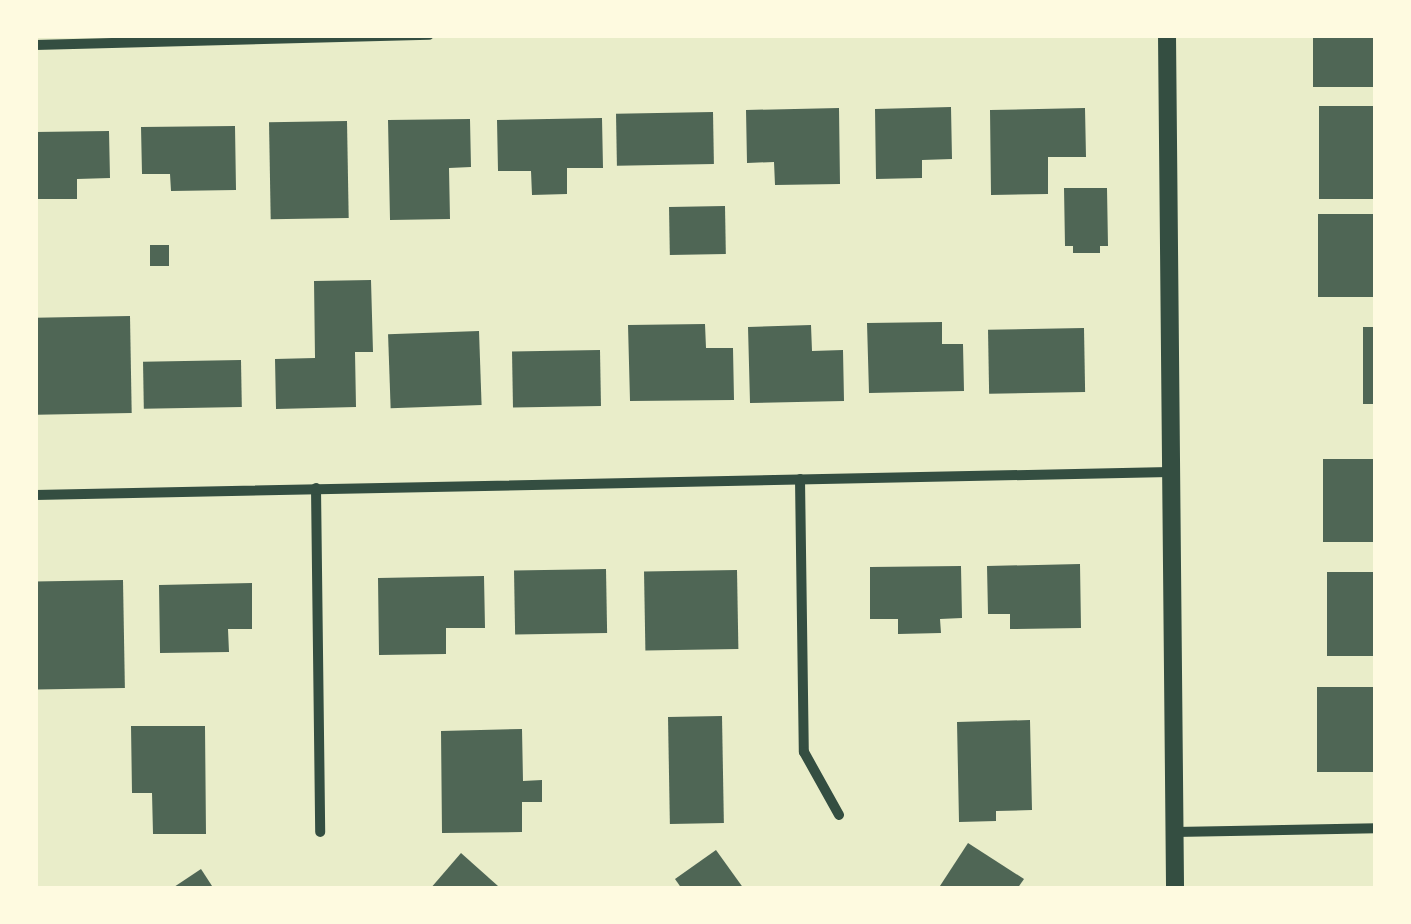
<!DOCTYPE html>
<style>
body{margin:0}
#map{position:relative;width:1411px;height:924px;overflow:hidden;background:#e9edc9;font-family:"Crimson Pro",serif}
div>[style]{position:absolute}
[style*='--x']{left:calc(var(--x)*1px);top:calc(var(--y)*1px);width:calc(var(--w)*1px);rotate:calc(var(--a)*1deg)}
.building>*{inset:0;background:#4f6655;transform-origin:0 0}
.minor>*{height:10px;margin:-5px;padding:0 5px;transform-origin:5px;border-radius:5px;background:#344e41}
.tertiary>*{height:18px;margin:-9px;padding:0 9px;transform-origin:9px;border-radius:9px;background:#344e41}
span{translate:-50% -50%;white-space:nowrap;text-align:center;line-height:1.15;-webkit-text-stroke:10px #fefae0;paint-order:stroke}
.frame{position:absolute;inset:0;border:38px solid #fefae0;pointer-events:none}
</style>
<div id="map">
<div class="building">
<div style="left:1313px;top:35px;width:63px;height:52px"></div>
<div style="left:1376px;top:106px;width:93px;height:57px;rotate:90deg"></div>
<div style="clip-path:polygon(951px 107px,952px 159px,922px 160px,922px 178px,876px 179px,875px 109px)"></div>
<div style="clip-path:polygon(839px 108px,840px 184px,775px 185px,774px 162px,747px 163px,746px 110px)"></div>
<div style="clip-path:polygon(1085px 108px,1086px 157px,1048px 157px,1048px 194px,991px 195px,990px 110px)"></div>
<div style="left:713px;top:112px;width:52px;height:97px;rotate:89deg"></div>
<div style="clip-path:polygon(602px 118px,603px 168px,567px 168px,567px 194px,532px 195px,531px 171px,498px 171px,497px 120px)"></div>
<div style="clip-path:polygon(470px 119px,471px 167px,449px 168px,450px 219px,390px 220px,388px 120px)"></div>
<div style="left:347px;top:121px;width:97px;height:78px;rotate:89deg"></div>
<div style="clip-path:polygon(235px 126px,236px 190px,171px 191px,170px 174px,142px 174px,141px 127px)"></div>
<div style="clip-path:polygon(109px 131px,110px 178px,77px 179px,77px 199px,35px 199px,35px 132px)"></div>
<div style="clip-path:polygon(1064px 188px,1107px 188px,1108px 246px,1100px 246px,1100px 253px,1073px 253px,1073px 246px,1065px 246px)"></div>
<div style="left:725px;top:206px;width:48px;height:56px;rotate:89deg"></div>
<div style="left:1376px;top:214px;width:83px;height:58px;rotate:90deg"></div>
<div style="left:169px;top:245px;width:21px;height:19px;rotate:90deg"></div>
<div style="clip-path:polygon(371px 280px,373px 352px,355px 352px,356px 407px,276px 409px,275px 359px,315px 358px,314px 281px)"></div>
<div style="left:130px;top:316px;width:97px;height:95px;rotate:89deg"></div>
<div style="clip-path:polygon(942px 322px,942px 344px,963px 344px,964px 391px,869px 393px,867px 323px)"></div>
<div style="clip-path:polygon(705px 324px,706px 348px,733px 348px,734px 400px,630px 401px,628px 325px)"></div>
<div style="clip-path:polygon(811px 325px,812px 351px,843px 350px,844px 401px,750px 403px,748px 327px)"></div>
<div style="left:1363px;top:327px;width:13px;height:77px"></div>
<div style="left:1084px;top:328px;width:64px;height:96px;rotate:89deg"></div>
<div style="left:479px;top:331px;width:74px;height:91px;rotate:88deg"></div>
<div style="left:600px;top:350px;width:56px;height:88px;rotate:89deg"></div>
<div style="left:241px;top:360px;width:47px;height:98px;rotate:89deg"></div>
<div style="left:1376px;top:459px;width:83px;height:53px;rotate:90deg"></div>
<div style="clip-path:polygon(1080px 564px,1081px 628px,1010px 629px,1010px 614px,988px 614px,987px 566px)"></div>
<div style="clip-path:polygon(961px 566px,962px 618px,940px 619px,941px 633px,898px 634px,898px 619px,870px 619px,870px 567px)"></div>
<div style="left:606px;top:569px;width:64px;height:92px;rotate:89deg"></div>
<div style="left:737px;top:570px;width:79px;height:93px;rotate:89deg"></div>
<div style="left:1376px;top:572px;width:84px;height:49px;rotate:90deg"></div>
<div style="clip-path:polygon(484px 576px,485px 628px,446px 628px,446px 654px,379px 655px,378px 578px)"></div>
<div style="left:123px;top:580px;width:108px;height:88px;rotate:89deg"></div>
<div style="clip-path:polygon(252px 583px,252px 629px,228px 629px,229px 652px,160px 653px,159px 585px)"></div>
<div style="left:1376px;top:687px;width:85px;height:59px;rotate:90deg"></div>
<div style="left:722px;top:716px;width:107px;height:54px;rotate:89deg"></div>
<div style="clip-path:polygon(1030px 720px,1032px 810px,996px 811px,996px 821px,959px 822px,957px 722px)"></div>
<div style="clip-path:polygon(131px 726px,205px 726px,206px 834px,153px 834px,152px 793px,132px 793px)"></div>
<div style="clip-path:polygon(522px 729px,523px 781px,542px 780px,542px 802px,522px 802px,522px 832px,442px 833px,441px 731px)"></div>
<div style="clip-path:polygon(968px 843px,1024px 879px,1017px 889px,938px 889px)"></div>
<div style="clip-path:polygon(716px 850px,744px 889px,682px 889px,675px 879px)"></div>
<div style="clip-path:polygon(461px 853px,498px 886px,495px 889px,430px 889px)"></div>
<div style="clip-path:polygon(201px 869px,214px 889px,171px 889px)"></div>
</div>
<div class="minor">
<div style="--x:35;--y:45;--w:394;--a:-1.5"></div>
<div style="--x:800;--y:479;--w:273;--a:89.2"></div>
<div style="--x:804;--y:752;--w:72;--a:60.9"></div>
<div style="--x:316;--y:488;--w:344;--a:89.3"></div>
<div style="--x:35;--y:495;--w:1135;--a:-1.16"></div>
<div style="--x:1175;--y:832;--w:201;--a:-1.1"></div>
</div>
<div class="tertiary">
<div style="--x:1167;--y:35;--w:854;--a:89.46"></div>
</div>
<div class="frame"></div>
</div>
